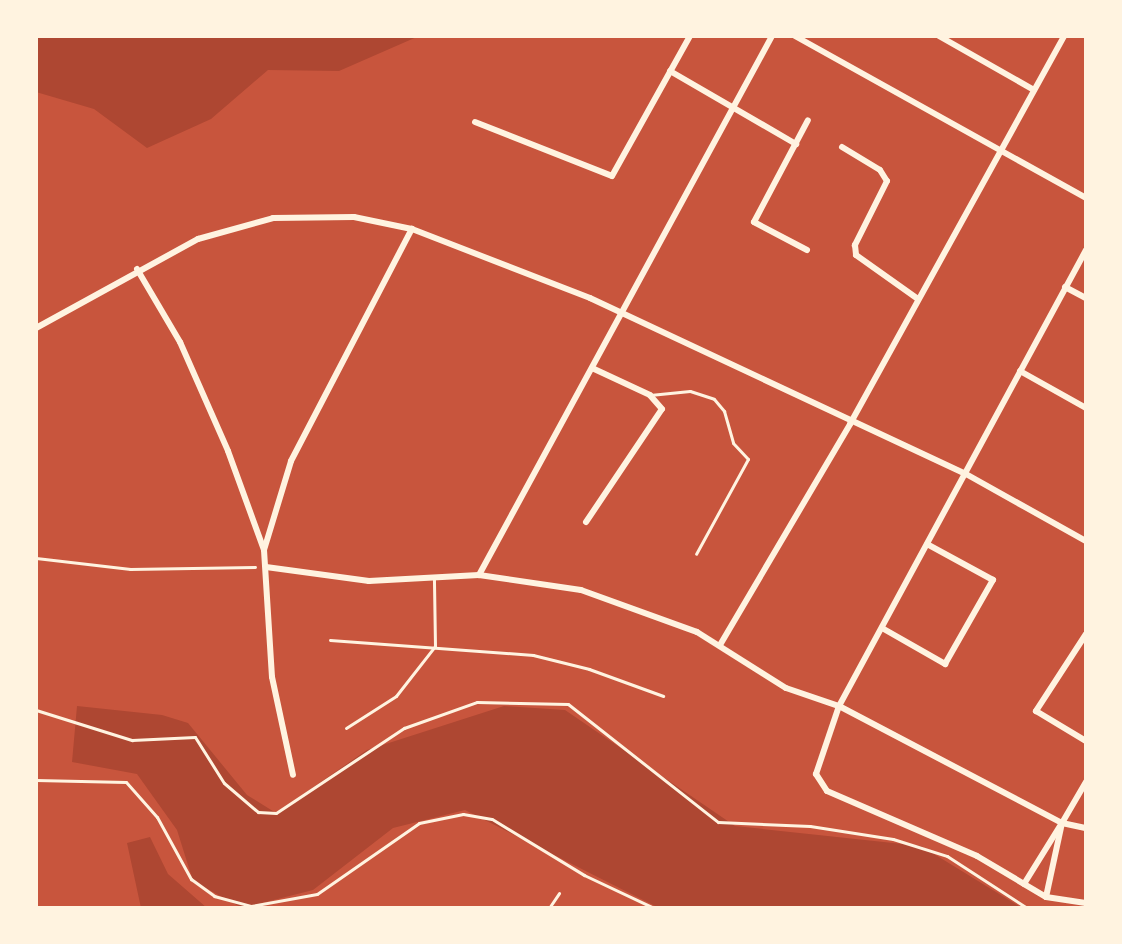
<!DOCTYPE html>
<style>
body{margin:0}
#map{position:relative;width:1122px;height:944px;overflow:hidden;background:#c8553d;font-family:Ubuntu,sans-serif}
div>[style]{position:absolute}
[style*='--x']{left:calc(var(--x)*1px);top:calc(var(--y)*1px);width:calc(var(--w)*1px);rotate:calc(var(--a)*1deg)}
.green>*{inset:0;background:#ae4732}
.path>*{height:3px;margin:-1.5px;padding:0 1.5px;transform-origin:1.5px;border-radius:1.5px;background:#fff3e0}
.service>*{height:3px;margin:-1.5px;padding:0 1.5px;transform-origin:1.5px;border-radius:1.5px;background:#fff3e0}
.minor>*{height:6px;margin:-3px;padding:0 3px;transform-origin:3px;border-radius:3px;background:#fff3e0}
span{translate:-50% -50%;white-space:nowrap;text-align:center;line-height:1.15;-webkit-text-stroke:8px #fff3e0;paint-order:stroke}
.frame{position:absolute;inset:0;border:38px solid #fff3e0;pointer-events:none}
</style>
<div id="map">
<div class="green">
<div style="clip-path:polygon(36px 36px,419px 36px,339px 71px,268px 70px,211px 119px,147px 148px,94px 109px,36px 92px)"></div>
<div style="clip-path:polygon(77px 706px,162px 715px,188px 723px,247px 795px,276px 813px,367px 750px,504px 706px,565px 710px,735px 826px,921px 846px,1022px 908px,659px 908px,465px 810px,393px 828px,313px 890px,242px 908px,193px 881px,177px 830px,137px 774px,72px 762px)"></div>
<div style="clip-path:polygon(150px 837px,168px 874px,207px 908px,141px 908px,127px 843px)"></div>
</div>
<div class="path">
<div style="--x:36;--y:558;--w:95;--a:6.7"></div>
<div style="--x:130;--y:569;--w:125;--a:-0.9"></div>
<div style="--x:36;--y:710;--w:101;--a:17.4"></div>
<div style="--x:132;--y:740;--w:63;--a:-2.7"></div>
<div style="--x:195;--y:737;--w:54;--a:57.8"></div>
<div style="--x:224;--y:783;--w:45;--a:40.5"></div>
<div style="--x:258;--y:812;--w:18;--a:3"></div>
<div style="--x:276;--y:813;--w:154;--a:-33.6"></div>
<div style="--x:404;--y:728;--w:77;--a:-19.6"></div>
<div style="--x:477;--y:702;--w:91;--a:1.3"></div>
<div style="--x:568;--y:704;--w:191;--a:38.2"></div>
<div style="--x:718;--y:822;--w:92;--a:2.5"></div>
<div style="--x:810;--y:826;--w:84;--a:8.9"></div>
<div style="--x:893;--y:839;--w:57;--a:17.5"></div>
<div style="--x:947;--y:856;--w:95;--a:33"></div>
<div style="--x:36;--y:780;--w:90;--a:1.3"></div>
<div style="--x:126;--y:782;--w:47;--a:48.5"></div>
<div style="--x:157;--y:817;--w:71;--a:61.3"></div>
<div style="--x:191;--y:879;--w:29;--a:36"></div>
<div style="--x:214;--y:896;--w:38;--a:15"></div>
<div style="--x:251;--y:906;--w:67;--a:-10.3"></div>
<div style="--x:317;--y:894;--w:124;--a:-34.8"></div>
<div style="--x:419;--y:823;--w:45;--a:-11.6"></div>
<div style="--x:463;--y:814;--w:29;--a:10"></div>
<div style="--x:492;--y:819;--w:108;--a:31.3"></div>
<div style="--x:584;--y:875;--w:77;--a:25.2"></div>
</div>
<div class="service">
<div style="--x:650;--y:395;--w:40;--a:-5.7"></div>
<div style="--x:690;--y:391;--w:25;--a:18"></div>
<div style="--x:714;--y:399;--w:16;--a:50"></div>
<div style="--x:724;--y:411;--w:33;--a:74"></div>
<div style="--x:733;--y:443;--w:22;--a:47"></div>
<div style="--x:748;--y:459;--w:108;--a:118.7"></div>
<div style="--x:330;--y:640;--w:204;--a:4.2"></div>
<div style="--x:533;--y:655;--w:58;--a:14"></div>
<div style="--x:589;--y:669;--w:79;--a:20"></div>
<div style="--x:346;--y:728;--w:59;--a:-32.6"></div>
<div style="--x:396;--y:696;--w:63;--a:-52"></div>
<div style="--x:435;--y:646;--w:67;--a:-90.9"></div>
<div style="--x:549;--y:908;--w:18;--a:-56"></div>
</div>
<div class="minor">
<div style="--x:795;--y:36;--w:333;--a:29.1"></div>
<div style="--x:939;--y:36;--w:109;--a:29.6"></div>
<div style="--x:670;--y:71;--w:146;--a:30.1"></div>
<div style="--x:475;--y:122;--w:147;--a:21.5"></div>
<div style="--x:612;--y:176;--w:160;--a:-60.9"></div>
<div style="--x:842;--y:147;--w:44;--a:31.2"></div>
<div style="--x:880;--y:170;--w:13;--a:58"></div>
<div style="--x:887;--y:181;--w:72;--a:116.6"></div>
<div style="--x:855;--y:245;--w:10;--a:84"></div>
<div style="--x:856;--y:255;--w:76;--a:35.4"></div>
<div style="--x:807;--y:250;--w:60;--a:-152.2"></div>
<div style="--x:754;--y:222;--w:115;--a:-62.1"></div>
<div style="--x:1086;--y:250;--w:519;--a:118.44"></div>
<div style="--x:839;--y:706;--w:72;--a:108.7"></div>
<div style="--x:816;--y:774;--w:20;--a:57"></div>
<div style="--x:827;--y:791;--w:163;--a:23.4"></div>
<div style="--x:977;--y:856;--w:80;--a:30.7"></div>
<div style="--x:1046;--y:897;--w:40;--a:8.5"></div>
<div style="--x:137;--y:269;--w:85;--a:59.5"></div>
<div style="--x:180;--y:342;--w:119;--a:66.2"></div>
<div style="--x:228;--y:451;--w:105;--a:70"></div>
<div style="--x:264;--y:550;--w:127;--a:86.4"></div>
<div style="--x:272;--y:677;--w:100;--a:77.9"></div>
<div style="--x:1065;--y:287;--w:24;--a:28"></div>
<div style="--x:36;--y:328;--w:185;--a:-28.8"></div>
<div style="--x:198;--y:239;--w:78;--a:-15.6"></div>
<div style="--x:273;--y:218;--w:81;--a:-0.7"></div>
<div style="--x:354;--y:217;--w:59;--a:11.7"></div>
<div style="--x:412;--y:229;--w:191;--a:21.2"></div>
<div style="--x:590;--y:298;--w:415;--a:25.1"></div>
<div style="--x:966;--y:474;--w:137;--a:29.2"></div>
<div style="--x:1020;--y:371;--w:76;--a:29.3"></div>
<div style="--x:586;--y:522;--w:136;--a:-56.1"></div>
<div style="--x:662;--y:409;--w:18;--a:-131"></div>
<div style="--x:650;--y:395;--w:64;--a:-155"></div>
<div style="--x:264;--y:550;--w:93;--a:-73.1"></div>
<div style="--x:291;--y:461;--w:262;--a:-62.5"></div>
<div style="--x:266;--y:567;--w:104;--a:7.7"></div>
<div style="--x:369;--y:581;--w:110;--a:-3.1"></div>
<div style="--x:479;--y:575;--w:103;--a:8.4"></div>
<div style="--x:581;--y:590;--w:123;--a:19.9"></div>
<div style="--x:697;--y:632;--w:105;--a:32.2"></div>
<div style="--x:786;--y:688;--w:56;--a:18.8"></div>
<div style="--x:839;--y:706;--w:252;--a:27.7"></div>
<div style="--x:1062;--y:823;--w:25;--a:12"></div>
<div style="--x:479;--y:575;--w:613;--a:-61.47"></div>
<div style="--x:882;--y:628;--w:73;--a:29.7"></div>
<div style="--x:945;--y:664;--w:97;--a:-60.3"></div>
<div style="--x:993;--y:580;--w:75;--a:-151.4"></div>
<div style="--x:1086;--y:634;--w:92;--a:123"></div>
<div style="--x:1036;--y:711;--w:58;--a:31"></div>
<div style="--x:720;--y:645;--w:256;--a:-59.5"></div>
<div style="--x:850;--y:424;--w:443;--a:-61.1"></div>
<div style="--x:1024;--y:884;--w:68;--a:-58.2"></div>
<div style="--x:1046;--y:897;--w:76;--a:-77.8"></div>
<div style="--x:1062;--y:823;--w:48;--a:-59.7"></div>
</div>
<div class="frame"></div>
</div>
